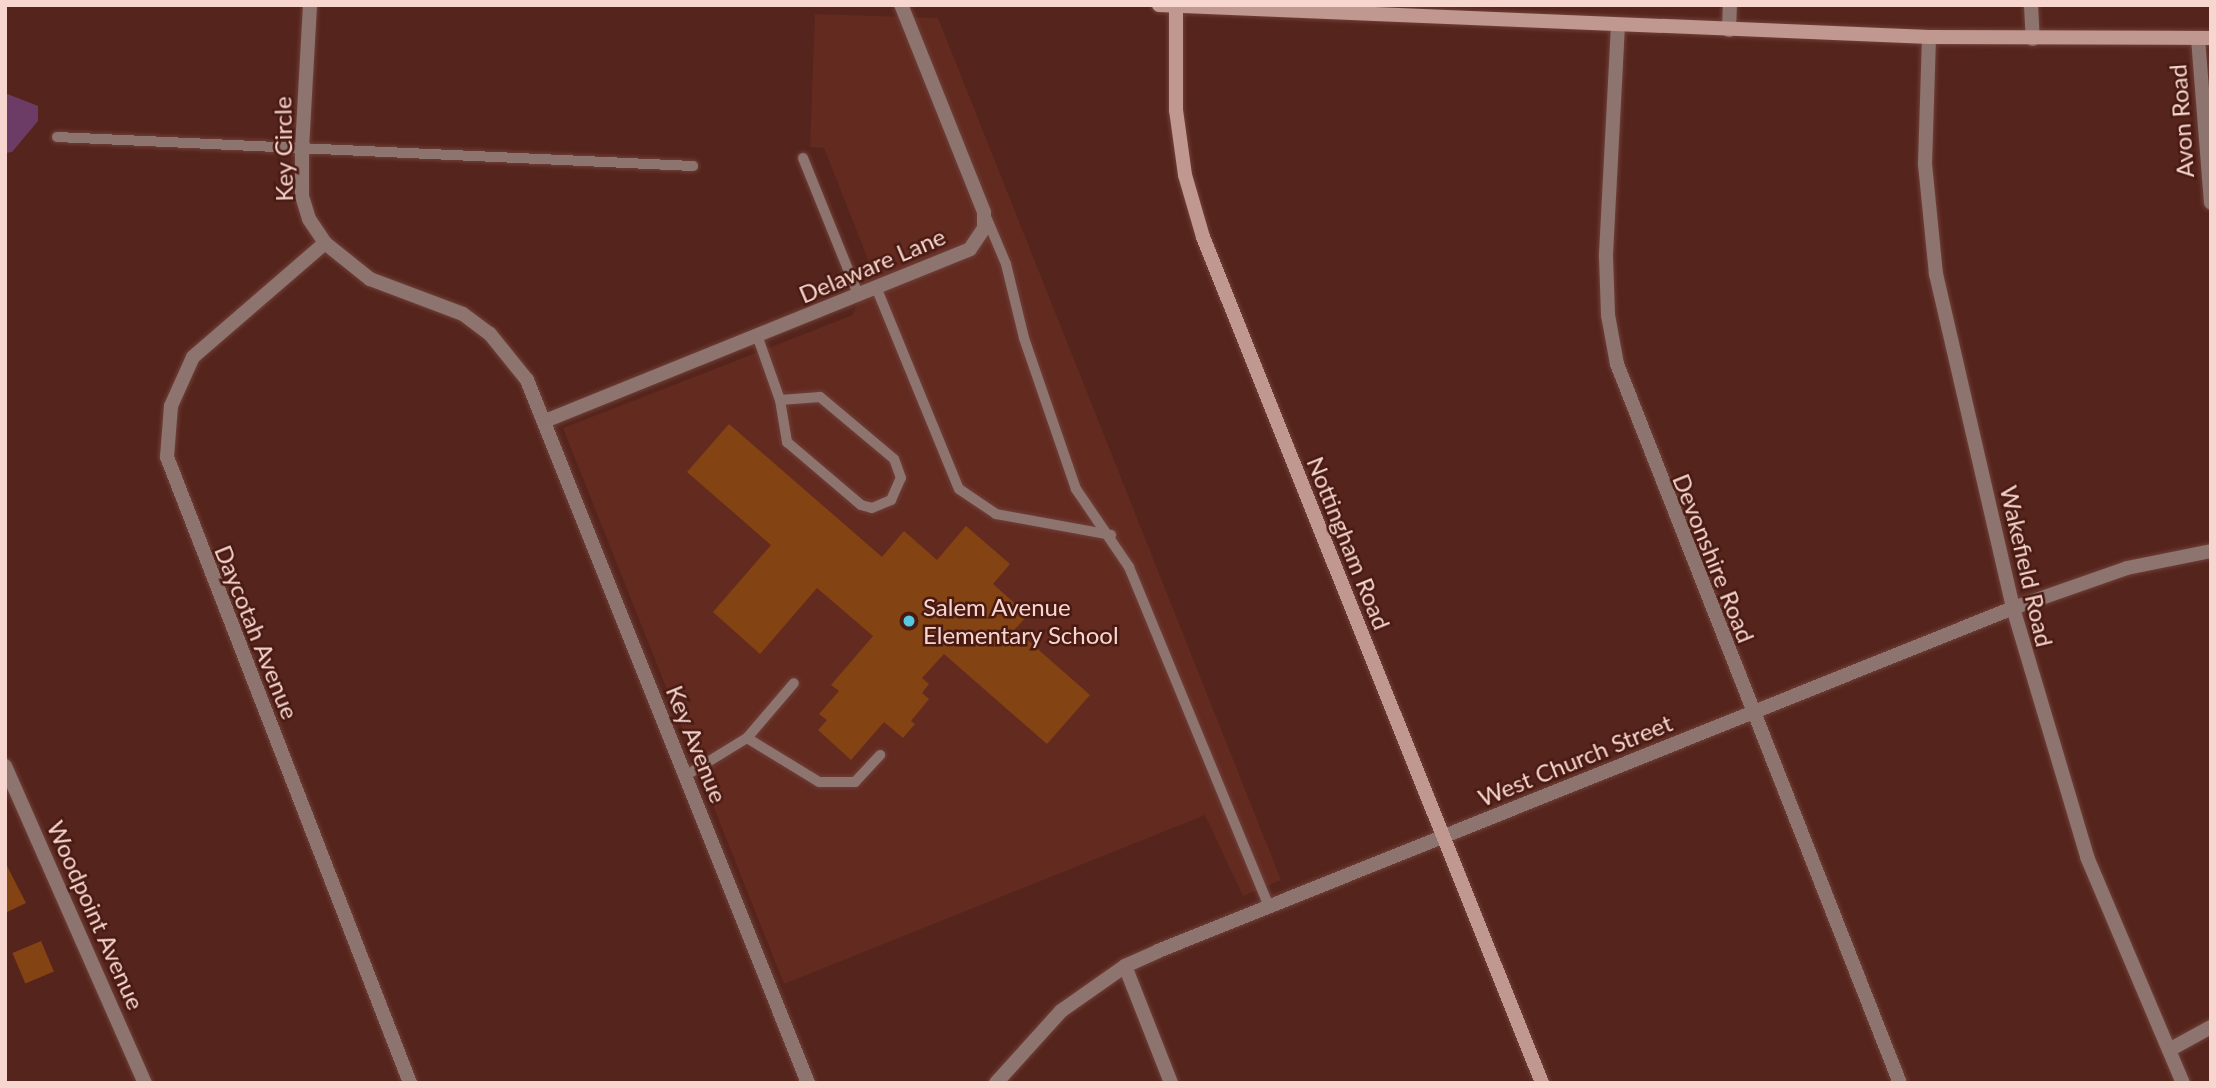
<!DOCTYPE html>
<style>
body{margin:0}
#map{position:relative;width:2216px;height:1088px;overflow:hidden;background:#55241c;font-family:Lato,sans-serif}
div>[style]{position:absolute}
[style*='--x']{left:calc(var(--x)*1px);top:calc(var(--y)*1px);width:calc(var(--w)*1px);rotate:calc(var(--a)*1deg)}
.built>*{inset:0;background:#632a20}
.green>*{inset:0;background:#6d3c66}
.building>*{inset:0;background:#844313;transform-origin:0 0}
.roads{filter:drop-shadow(0 0 2px #6f4039) drop-shadow(0 0 2px #6f4039)}
.lane>*{height:10px;margin:-5px;padding:0 5px;transform-origin:5px;border-radius:5px;background:#8e746f}
.street>*{height:14px;margin:-7px;padding:0 7px;transform-origin:7px;border-radius:7px;background:#8e746f}
.secondary>*{height:14px;margin:-7px;padding:0 7px;transform-origin:7px;border-radius:7px;background:#c0988f}
.dots>*{width:19px;height:19px;translate:-50% -50%;box-sizing:border-box;border:4px solid #491a12;border-radius:50%}
span{translate:-50% -50%;white-space:nowrap;text-align:center;line-height:1.15;-webkit-text-stroke:5px #491a12;paint-order:stroke}
.street-label{font-size:24px;color:#f6d6cf}
.poi-label{font-size:24px;color:#f6d6cf}
.left{translate:0 -50%;text-align:left}
.frame{position:absolute;inset:0;border:7px solid #f6d6cf;pointer-events:none}
</style>
<div id="map">
<div class="built">
<div style="clip-path:polygon(815px 14px,938px 18px,1281px 880px,1243px 896px,1205px 815px,784px 984px,563px 428px,853px 315px,870px 264px,824px 148px,810px 147px)"></div>
</div>
<div class="green">
<div style="clip-path:polygon(5px 93px,38px 106px,38px 121px,12px 152px,5px 153px)"></div>
</div>
<div class="building">
<div style="clip-path:polygon(729px 424px,882px 557px,904px 531px,937px 560px,966px 526px,1010px 564px,993px 584px,1028px 615px,1015px 629px,1090px 695px,1047px 744px,944px 654px,922px 678px,929px 684px,922px 693px,929px 699px,911px 721px,915px 724px,903px 738px,884px 722px,851px 760px,818px 730px,827px 720px,819px 714px,839px 691px,831px 685px,873px 636px,817px 588px,760px 654px,713px 612px,771px 545px,687px 472px)"></div>
<div style="clip-path:polygon(5px 862px,26px 903px,5px 913px)"></div>
<div style="left:41px;top:941px;width:33px;height:31px;rotate:67deg"></div>
</div>
<div class="roads">
<div class="lane">
<div style="--x:57;--y:137;--w:637;--a:2.61"></div>
<div style="--x:803;--y:158;--w:147;--a:68"></div>
<div style="--x:987;--y:219;--w:49;--a:67.1"></div>
<div style="--x:1006;--y:264;--w:76;--a:76.3"></div>
<div style="--x:1024;--y:338;--w:160;--a:71"></div>
<div style="--x:1076;--y:489;--w:94;--a:55.8"></div>
<div style="--x:1129;--y:567;--w:367;--a:67.6"></div>
<div style="--x:876;--y:287;--w:218;--a:67.7"></div>
<div style="--x:959;--y:489;--w:45;--a:34"></div>
<div style="--x:996;--y:514;--w:117;--a:10.3"></div>
<div style="--x:758;--y:338;--w:66;--a:70.5"></div>
<div style="--x:780;--y:400;--w:43;--a:80.5"></div>
<div style="--x:787;--y:442;--w:97;--a:40.4"></div>
<div style="--x:861;--y:505;--w:11;--a:15"></div>
<div style="--x:872;--y:508;--w:21;--a:-23"></div>
<div style="--x:891;--y:500;--w:24;--a:-66"></div>
<div style="--x:901;--y:478;--w:20;--a:-110"></div>
<div style="--x:894;--y:459;--w:97;--a:-140"></div>
<div style="--x:820;--y:397;--w:40;--a:175.7"></div>
<div style="--x:747;--y:738;--w:84;--a:31.4"></div>
<div style="--x:819;--y:782;--w:36;--a:0"></div>
<div style="--x:855;--y:782;--w:37;--a:-47"></div>
<div style="--x:685;--y:776;--w:73;--a:-31.5"></div>
<div style="--x:747;--y:738;--w:72;--a:-49.5"></div>
</div>
<div class="street">
<div style="--x:310;--y:5;--w:143;--a:93.2"></div>
<div style="--x:302;--y:148;--w:48;--a:90"></div>
<div style="--x:302;--y:196;--w:24;--a:73"></div>
<div style="--x:309;--y:219;--w:29;--a:56"></div>
<div style="--x:325;--y:243;--w:58;--a:38.7"></div>
<div style="--x:370;--y:279;--w:99;--a:20.6"></div>
<div style="--x:463;--y:314;--w:34;--a:37"></div>
<div style="--x:490;--y:334;--w:59;--a:51.2"></div>
<div style="--x:527;--y:380;--w:757;--a:68.21"></div>
<div style="--x:2031;--y:5;--w:34;--a:87"></div>
<div style="--x:1618;--y:25;--w:232;--a:93"></div>
<div style="--x:1606;--y:257;--w:58;--a:88"></div>
<div style="--x:1608;--y:315;--w:50;--a:79.6"></div>
<div style="--x:1617;--y:364;--w:773;--a:68.52"></div>
<div style="--x:1729;--y:30;--w:25;--a:-88"></div>
<div style="--x:1929;--y:37;--w:127;--a:91.8"></div>
<div style="--x:1925;--y:164;--w:111;--a:84.3"></div>
<div style="--x:1936;--y:274;--w:343;--a:77"></div>
<div style="--x:2013;--y:608;--w:260;--a:73.4"></div>
<div style="--x:2087;--y:857;--w:246;--a:67"></div>
<div style="--x:2198;--y:38;--w:165;--a:85.5"></div>
<div style="--x:325;--y:243;--w:174;--a:139.2"></div>
<div style="--x:193;--y:357;--w:54;--a:114.2"></div>
<div style="--x:171;--y:406;--w:51;--a:94.5"></div>
<div style="--x:167;--y:457;--w:672;--a:68.78"></div>
<div style="--x:545;--y:421;--w:458;--a:-22"></div>
<div style="--x:970;--y:249;--w:25;--a:-56"></div>
<div style="--x:984;--y:228;--w:16;--a:-90"></div>
<div style="--x:984;--y:212;--w:223;--a:-111.8"></div>
<div style="--x:5;--y:766;--w:347;--a:66.2"></div>
<div style="--x:1125;--y:966;--w:126;--a:68.5"></div>
<div style="--x:2169;--y:1050;--w:48;--a:-28.7"></div>
<div style="--x:996;--y:1083;--w:97;--a:-47.9"></div>
<div style="--x:1061;--y:1011;--w:78;--a:-35.1"></div>
<div style="--x:1125;--y:966;--w:36;--a:-24"></div>
<div style="--x:1158;--y:951;--w:921;--a:-21.86"></div>
<div style="--x:2013;--y:608;--w:121;--a:-19.3"></div>
<div style="--x:2127;--y:568;--w:86;--a:-11.4"></div>
</div>
<div class="secondary">
<div style="--x:1159;--y:5;--w:771;--a:2.38"></div>
<div style="--x:1929;--y:37;--w:282;--a:0.2"></div>
<div style="--x:1176;--y:5;--w:105;--a:90"></div>
<div style="--x:1176;--y:110;--w:66;--a:82.1"></div>
<div style="--x:1185;--y:175;--w:65;--a:73.8"></div>
<div style="--x:1203;--y:237;--w:911;--a:68.16"></div>
</div>
</div>
<div class="dots">
<div style="left:909px;top:621px;background:#55cadf"></div>
</div>
<div class="street-label">
<span style="left:2181px;top:121px;rotate:-94deg">Avon Road</span>
<span style="left:283px;top:149px;rotate:-91deg">Key Circle</span>
<span style="left:872px;top:265px;rotate:-23deg">Delaware Lane</span>
<span style="left:1349px;top:543px;rotate:68deg">Nottingham Road</span>
<span style="left:1714px;top:558px;rotate:68deg">Devonshire Road</span>
<span style="left:2027px;top:566px;rotate:77deg">Wakefield Road</span>
<span style="left:257px;top:632px;rotate:68deg">Daycotah Avenue</span>
<span style="left:697px;top:744px;rotate:68deg">Key Avenue</span>
<span style="left:1575px;top:760px;rotate:-22deg">West Church Street</span>
<span style="left:96px;top:915px;rotate:66deg">Woodpoint Avenue</span>
</div>
<div class="poi-label">
<span class="left" style="left:923px;top:621px">Salem Avenue<br>Elementary School</span>
</div>
<div class="frame"></div>
</div>
